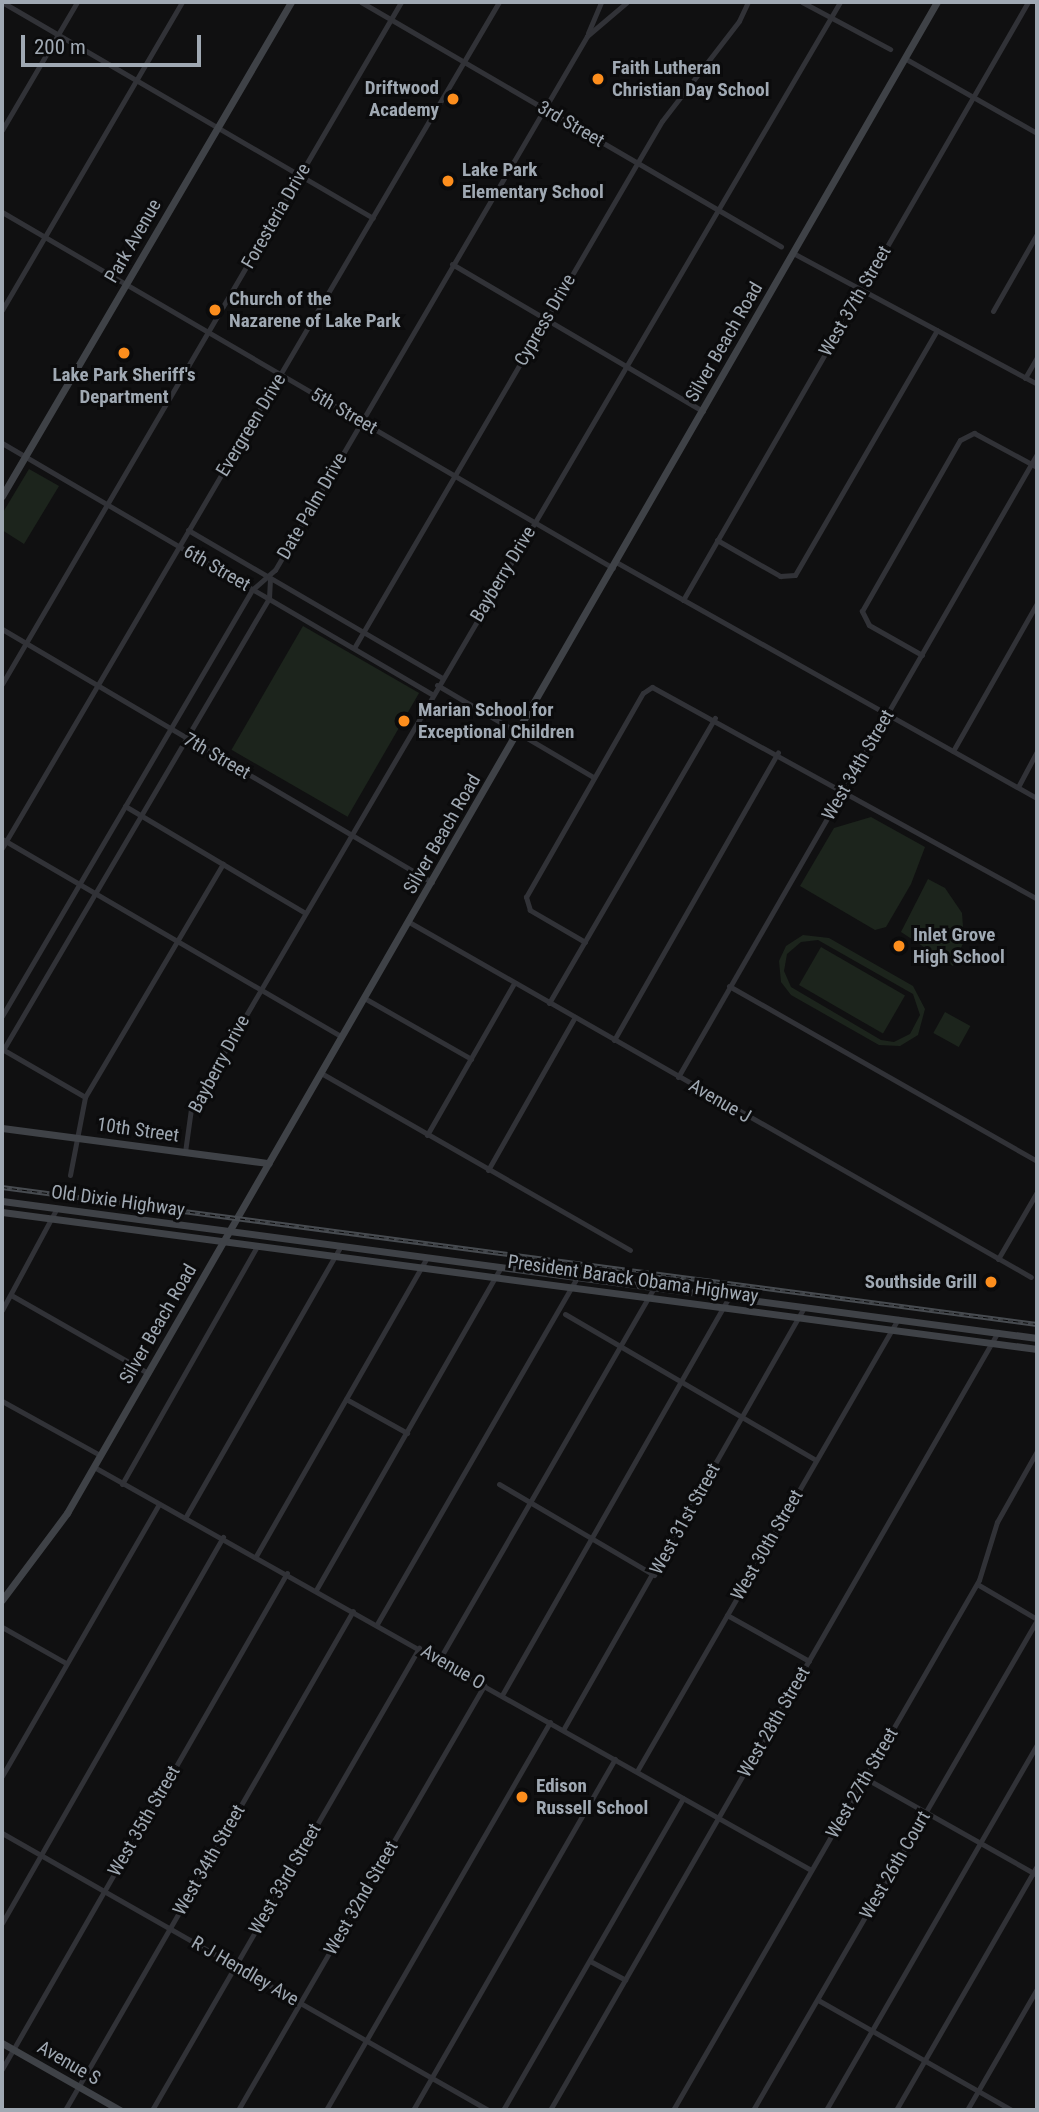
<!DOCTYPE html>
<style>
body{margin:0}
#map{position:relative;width:1039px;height:2112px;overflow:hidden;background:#101011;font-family:"Roboto Condensed",sans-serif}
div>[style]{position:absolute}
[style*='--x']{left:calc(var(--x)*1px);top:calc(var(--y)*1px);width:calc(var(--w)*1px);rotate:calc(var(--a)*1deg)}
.green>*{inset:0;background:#1c241c;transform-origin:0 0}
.street>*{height:5px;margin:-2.5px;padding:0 2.5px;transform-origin:2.5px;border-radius:2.5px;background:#313237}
.secondary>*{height:7px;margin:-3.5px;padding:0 3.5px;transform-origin:3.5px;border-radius:3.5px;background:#3f4247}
.rail>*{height:4.5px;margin-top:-2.25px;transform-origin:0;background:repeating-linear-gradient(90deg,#0b0b0c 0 5px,#474b50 0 10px);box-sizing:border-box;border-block:2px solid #474b50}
.dots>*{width:19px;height:19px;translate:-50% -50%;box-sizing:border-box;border:4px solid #0b0b0c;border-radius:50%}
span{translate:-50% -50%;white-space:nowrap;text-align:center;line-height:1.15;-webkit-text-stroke:6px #0b0b0c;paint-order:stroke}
.poi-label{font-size:19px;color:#a0a9b3;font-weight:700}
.left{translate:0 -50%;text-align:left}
.right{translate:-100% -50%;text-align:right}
.street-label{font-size:19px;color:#a0a9b3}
.frame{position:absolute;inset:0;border:4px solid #a0a9b3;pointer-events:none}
.scale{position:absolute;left:21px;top:35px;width:180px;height:32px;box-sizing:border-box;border:4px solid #a0a9b3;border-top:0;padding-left:9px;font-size:21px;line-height:24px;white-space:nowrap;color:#a0a9b3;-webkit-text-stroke:5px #0b0b0c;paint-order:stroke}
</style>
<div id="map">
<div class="green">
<div style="clip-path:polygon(29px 469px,59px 486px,24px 544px,2px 530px,2px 514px)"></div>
<div style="left:303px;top:626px;width:134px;height:143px;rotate:30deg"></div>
<div style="clip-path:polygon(871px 817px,925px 847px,911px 884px,886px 927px,875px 930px,800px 886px,834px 828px)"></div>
<div style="clip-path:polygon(928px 879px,945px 888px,962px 913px,964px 941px,953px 966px,901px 932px)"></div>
<div style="clip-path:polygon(evenodd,803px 935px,829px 938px,913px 986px,925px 1009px,918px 1035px,900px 1046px,879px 1045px,791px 995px,781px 982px,779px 961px,786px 946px,803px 935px,818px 940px,913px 994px,920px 1015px,910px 1034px,894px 1042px,881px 1040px,791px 987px,784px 971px,787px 954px,801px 942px,818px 940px)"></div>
<div style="left:821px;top:947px;width:97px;height:44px;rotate:30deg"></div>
<div style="left:945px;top:1012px;width:29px;height:24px;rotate:29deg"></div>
</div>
<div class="street">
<div style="--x:2;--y:2;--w:429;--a:30.2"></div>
<div style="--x:361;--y:2;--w:486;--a:30.2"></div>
<div style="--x:802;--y:2;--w:100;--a:28.1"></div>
<div style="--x:588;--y:33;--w:34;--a:-67"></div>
<div style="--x:906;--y:59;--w:150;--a:29.5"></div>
<div style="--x:2;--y:130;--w:148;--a:-59.6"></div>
<div style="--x:2;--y:212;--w:707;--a:30.23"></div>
<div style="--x:793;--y:253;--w:277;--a:28.2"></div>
<div style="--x:452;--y:264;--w:291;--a:30.4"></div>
<div style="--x:2;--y:310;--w:357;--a:-59.7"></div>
<div style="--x:993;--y:311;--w:89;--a:-60.3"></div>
<div style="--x:1025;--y:378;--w:24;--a:-60"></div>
<div style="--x:2;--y:443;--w:498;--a:30.3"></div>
<div style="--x:188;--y:530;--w:294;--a:30.2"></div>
<div style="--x:717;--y:540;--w:73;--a:29.7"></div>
<div style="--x:780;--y:576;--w:15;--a:-4"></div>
<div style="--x:795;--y:575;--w:283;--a:-59.9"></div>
<div style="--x:616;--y:562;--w:483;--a:29.3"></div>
<div style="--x:683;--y:600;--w:690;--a:-60.02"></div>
<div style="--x:2;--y:629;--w:499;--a:30.5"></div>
<div style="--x:354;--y:648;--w:610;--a:-59.7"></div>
<div style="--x:662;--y:121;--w:126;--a:-52.4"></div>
<div style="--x:739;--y:21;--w:21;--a:-65"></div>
<div style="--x:922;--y:655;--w:61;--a:-150.5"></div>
<div style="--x:869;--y:625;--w:16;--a:-117"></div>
<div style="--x:862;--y:611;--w:197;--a:-60.2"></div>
<div style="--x:960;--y:440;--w:16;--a:-27"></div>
<div style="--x:974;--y:433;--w:72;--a:28.4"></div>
<div style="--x:2;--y:684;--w:790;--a:-59.67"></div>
<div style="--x:437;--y:685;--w:181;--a:30.5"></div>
<div style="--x:953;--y:751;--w:170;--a:-60.4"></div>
<div style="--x:1018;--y:787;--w:40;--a:-62"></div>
<div style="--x:125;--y:806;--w:209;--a:30.7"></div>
<div style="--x:2;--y:839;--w:393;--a:30.2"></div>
<div style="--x:2;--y:848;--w:981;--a:-59.57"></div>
<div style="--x:409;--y:922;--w:716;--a:29.72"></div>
<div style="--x:585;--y:942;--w:64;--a:-149.8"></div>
<div style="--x:530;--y:910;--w:14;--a:-107"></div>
<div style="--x:526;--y:897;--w:235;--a:-60.2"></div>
<div style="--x:643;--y:693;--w:11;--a:-34"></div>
<div style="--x:652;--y:687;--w:440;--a:28.8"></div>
<div style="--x:729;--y:986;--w:354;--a:29.6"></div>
<div style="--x:366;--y:999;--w:121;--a:29.7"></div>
<div style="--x:549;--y:1003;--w:330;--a:-59.8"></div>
<div style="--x:2;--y:1016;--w:495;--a:-59.6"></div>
<div style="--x:253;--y:589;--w:29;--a:-41"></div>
<div style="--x:275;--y:570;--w:618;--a:-59.7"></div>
<div style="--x:587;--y:36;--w:52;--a:-40.4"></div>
<div style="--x:614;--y:1040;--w:331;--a:-60.3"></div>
<div style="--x:2;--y:1049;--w:96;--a:30"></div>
<div style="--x:3;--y:1050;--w:524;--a:-59.52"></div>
<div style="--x:269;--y:598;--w:20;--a:-87"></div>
<div style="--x:321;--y:1073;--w:356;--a:29.8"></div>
<div style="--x:678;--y:1077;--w:719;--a:-60.05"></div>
<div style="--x:427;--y:1135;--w:175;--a:-60.2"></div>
<div style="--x:185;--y:1152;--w:43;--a:-82.1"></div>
<div style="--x:191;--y:1109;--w:1283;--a:-59.62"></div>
<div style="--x:488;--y:1170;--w:176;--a:-60.4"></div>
<div style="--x:70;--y:1175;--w:79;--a:-79.1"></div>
<div style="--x:85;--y:1097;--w:271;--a:-59.4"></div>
<div style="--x:998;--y:1259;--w:78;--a:-59.8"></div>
<div style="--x:11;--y:1295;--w:158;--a:29.7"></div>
<div style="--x:2;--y:1310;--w:116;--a:-61.7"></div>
<div style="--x:565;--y:1314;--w:290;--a:30.2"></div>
<div style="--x:346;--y:1399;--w:70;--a:29.1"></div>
<div style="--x:2;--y:1401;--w:112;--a:28.9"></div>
<div style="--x:94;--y:1467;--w:822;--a:29.34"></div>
<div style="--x:122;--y:1484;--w:274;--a:-60.4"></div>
<div style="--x:499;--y:1484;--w:180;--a:30.4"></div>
<div style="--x:185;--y:1518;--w:314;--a:-60.2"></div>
<div style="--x:256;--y:1556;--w:344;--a:-60.2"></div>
<div style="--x:977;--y:1584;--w:69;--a:30.3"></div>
<div style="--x:316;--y:1590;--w:372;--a:-60.2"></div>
<div style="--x:727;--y:1615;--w:94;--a:29.3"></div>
<div style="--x:377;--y:1624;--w:401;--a:-60"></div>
<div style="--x:2;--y:1627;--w:73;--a:29.4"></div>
<div style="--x:439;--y:1660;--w:431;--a:-60"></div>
<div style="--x:502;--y:1695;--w:458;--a:-60.3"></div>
<div style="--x:563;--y:1730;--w:487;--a:-60.3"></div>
<div style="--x:637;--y:1771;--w:522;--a:-60"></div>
<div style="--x:2;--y:1776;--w:314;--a:-60"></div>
<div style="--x:865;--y:1778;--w:197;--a:29.4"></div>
<div style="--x:2;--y:1833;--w:559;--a:29.68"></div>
<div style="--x:2;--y:1923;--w:445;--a:-60.2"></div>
<div style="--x:590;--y:1961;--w:40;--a:28"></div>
<div style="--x:818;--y:2000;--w:223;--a:29.6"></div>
<div style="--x:2;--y:2069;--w:572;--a:-60.12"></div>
<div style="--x:65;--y:2110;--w:576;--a:-60.01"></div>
<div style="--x:152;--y:2110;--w:534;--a:-59.98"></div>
<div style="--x:238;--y:2110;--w:491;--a:-59.9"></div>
<div style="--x:326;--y:2110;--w:448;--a:-60"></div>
<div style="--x:413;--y:2110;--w:405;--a:-60.1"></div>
<div style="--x:503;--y:2110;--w:360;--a:-60"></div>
<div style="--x:550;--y:2110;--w:898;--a:-60.07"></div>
<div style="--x:673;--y:2110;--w:612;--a:-60"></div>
<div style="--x:979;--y:1580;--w:61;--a:-72.8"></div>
<div style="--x:997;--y:1522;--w:81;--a:-60.6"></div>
<div style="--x:753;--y:2110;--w:566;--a:-59.9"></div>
<div style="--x:826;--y:2110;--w:422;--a:-60"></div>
<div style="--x:896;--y:2110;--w:282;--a:-60"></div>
<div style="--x:967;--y:2110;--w:140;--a:-60"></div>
</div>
<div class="secondary">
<div style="--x:2;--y:496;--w:572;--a:-59.67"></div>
<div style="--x:2;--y:1128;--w:269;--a:7.5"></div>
<div style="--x:2;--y:1201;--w:1044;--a:7.54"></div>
<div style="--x:2;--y:1212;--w:1044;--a:7.54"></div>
<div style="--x:2;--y:1600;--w:109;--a:-53.2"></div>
<div style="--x:67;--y:1513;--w:1744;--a:-60.07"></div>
<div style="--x:2;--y:2043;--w:136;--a:29.6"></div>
</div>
<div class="rail">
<div style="--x:2;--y:1187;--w:1044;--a:7.54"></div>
</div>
<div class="dots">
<div style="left:598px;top:79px;background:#fd8e1d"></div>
<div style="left:453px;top:99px;background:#fd8e1d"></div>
<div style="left:448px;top:181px;background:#fd8e1d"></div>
<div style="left:215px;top:310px;background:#fd8e1d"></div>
<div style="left:124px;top:353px;background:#fd8e1d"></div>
<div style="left:404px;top:721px;background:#fd8e1d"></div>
<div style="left:899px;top:946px;background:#fd8e1d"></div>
<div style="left:991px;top:1282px;background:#fd8e1d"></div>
<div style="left:522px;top:1797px;background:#fd8e1d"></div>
</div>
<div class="poi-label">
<span class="left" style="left:612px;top:79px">Faith Lutheran<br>Christian Day School</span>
<span class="right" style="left:439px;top:99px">Driftwood<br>Academy</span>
<span class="left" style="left:462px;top:181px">Lake Park<br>Elementary School</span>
<span class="left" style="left:229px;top:310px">Church of the<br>Nazarene of Lake Park</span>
<span style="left:124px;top:386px">Lake Park Sheriff's<br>Department</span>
<span class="left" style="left:418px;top:721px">Marian School for<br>Exceptional Children</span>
<span class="left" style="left:913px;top:946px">Inlet Grove<br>High School</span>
<span class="right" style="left:977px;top:1282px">Southside Grill</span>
<span class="left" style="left:536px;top:1797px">Edison<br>Russell School</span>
</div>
<div class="street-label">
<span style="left:571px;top:124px;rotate:30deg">3rd Street</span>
<span style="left:276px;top:216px;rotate:-60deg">Foresteria Drive</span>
<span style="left:133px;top:241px;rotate:-60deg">Park Avenue</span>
<span style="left:855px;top:301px;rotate:-60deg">West 37th Street</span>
<span style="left:545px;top:320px;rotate:-60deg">Cypress Drive</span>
<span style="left:724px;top:342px;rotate:-60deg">Silver Beach Road</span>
<span style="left:344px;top:411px;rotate:30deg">5th Street</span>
<span style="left:251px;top:425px;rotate:-59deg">Evergreen Drive</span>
<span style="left:312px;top:506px;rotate:-60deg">Date Palm Drive</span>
<span style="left:217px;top:568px;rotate:30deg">6th Street</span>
<span style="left:503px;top:574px;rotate:-59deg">Bayberry Drive</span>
<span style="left:217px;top:756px;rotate:30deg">7th Street</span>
<span style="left:858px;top:765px;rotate:-60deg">West 34th Street</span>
<span style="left:442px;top:834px;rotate:-60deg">Silver Beach Road</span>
<span style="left:219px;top:1064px;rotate:-62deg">Bayberry Drive</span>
<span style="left:720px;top:1101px;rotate:30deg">Avenue J</span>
<span style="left:138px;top:1130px;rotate:8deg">10th Street</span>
<span style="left:118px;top:1201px;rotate:8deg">Old Dixie Highway</span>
<span style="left:633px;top:1279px;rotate:8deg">President Barack Obama Highway</span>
<span style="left:158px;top:1324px;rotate:-60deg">Silver Beach Road</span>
<span style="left:685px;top:1519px;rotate:-61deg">West 31st Street</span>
<span style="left:767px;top:1545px;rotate:-60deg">West 30th Street</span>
<span style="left:453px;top:1667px;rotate:30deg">Avenue O</span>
<span style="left:774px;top:1722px;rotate:-60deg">West 28th Street</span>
<span style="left:862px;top:1783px;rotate:-60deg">West 27th Street</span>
<span style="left:144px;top:1821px;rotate:-60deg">West 35th Street</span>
<span style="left:209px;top:1860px;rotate:-60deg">West 34th Street</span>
<span style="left:895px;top:1865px;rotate:-60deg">West 26th Court</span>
<span style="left:285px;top:1879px;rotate:-60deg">West 33rd Street</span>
<span style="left:361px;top:1898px;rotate:-60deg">West 32nd Street</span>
<span style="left:245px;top:1971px;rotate:30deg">R J Hendley Ave</span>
<span style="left:69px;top:2063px;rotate:30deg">Avenue S</span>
</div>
<div class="frame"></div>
<div class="scale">200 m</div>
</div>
